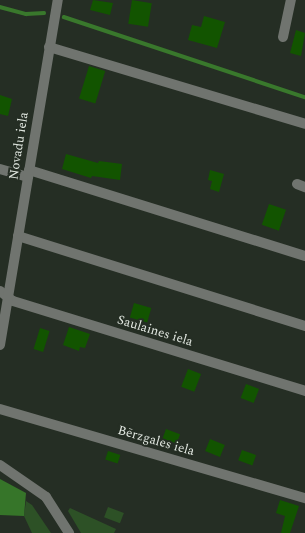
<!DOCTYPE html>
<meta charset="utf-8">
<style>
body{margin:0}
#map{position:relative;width:305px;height:533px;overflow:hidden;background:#252e24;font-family:Spectral,serif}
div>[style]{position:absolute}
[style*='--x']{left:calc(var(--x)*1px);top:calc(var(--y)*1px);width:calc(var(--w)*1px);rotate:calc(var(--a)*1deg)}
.green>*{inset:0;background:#2d5126;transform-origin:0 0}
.forest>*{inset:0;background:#367529}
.stream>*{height:3.5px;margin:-1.75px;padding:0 1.75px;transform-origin:1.75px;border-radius:1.75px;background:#39782c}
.building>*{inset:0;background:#125400;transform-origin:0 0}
.minor>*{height:10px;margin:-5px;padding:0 5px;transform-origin:5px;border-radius:5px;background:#70746f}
span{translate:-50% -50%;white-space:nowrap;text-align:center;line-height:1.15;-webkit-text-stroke:4px #252e24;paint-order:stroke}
.street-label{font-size:13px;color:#e1e7e0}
</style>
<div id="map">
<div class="green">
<div style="clip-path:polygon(26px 501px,32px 505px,51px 533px,32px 533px,24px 516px)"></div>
<div style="left:108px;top:507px;width:17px;height:11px;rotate:21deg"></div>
<div style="clip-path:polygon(70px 508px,116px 529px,114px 533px,81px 533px,68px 511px)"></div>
</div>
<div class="forest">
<div style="clip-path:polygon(0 479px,26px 493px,24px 516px,0 515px)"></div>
</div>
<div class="stream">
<div style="--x:0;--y:7;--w:27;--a:15"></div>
<div style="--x:26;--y:14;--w:18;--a:-3"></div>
<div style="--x:64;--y:17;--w:254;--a:18.4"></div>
</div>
<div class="building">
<div style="clip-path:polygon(93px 0,113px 3px,110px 15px,90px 10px)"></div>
<div style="left:132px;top:0;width:20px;height:24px;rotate:9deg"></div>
<div style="clip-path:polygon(204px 16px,225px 22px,217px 48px,188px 40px,192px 25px,201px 27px)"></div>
<div style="clip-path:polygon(296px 30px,305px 33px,301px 56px,290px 53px)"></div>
<div style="left:89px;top:66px;width:17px;height:34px;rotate:17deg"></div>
<div style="clip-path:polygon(0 95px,12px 99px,8px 116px,0 114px)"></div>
<div style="clip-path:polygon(66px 154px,98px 163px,99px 161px,122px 164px,120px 180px,92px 176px,91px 178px,62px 169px)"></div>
<div style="clip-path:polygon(210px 170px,224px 174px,219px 192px,210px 189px,212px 181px,208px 180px)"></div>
<div style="left:269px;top:204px;width:18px;height:22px;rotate:19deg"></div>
<div style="left:134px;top:303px;width:18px;height:15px;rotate:16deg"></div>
<div style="clip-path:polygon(69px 327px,90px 334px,85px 348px,80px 347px,79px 351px,63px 345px)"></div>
<div style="left:40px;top:328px;width:10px;height:22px;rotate:17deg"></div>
<div style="left:188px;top:369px;width:14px;height:19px;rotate:21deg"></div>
<div style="left:246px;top:384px;width:14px;height:15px;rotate:21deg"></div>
<div style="left:166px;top:429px;width:15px;height:10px;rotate:20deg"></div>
<div style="left:210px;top:439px;width:16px;height:13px;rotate:22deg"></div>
<div style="left:242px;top:450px;width:15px;height:11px;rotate:20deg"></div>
<div style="left:108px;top:451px;width:13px;height:9px;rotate:18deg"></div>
<div style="clip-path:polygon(280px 500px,299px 506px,290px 533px,281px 533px,285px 516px,276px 513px)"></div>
</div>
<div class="minor">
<div style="--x:283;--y:37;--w:38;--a:-78"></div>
<div style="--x:49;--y:47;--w:267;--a:16.7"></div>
<div style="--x:0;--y:169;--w:29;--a:16"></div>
<div style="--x:29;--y:170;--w:289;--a:17.3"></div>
<div style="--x:297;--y:184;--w:9;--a:21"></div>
<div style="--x:18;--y:236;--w:301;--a:17.4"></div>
<div style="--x:0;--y:291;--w:16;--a:38"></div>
<div style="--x:13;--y:301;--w:306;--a:17.1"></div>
<div style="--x:0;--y:345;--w:350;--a:-80.5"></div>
<div style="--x:0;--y:409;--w:318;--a:16.3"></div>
<div style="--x:0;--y:465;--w:56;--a:34.8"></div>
<div style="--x:46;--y:497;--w:43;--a:57.4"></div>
</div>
<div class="street-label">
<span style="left:19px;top:146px;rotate:-81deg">Novadu iela</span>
<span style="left:155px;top:331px;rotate:17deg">Saulaines iela</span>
<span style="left:156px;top:441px;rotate:16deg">Bērzgales iela</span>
</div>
</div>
